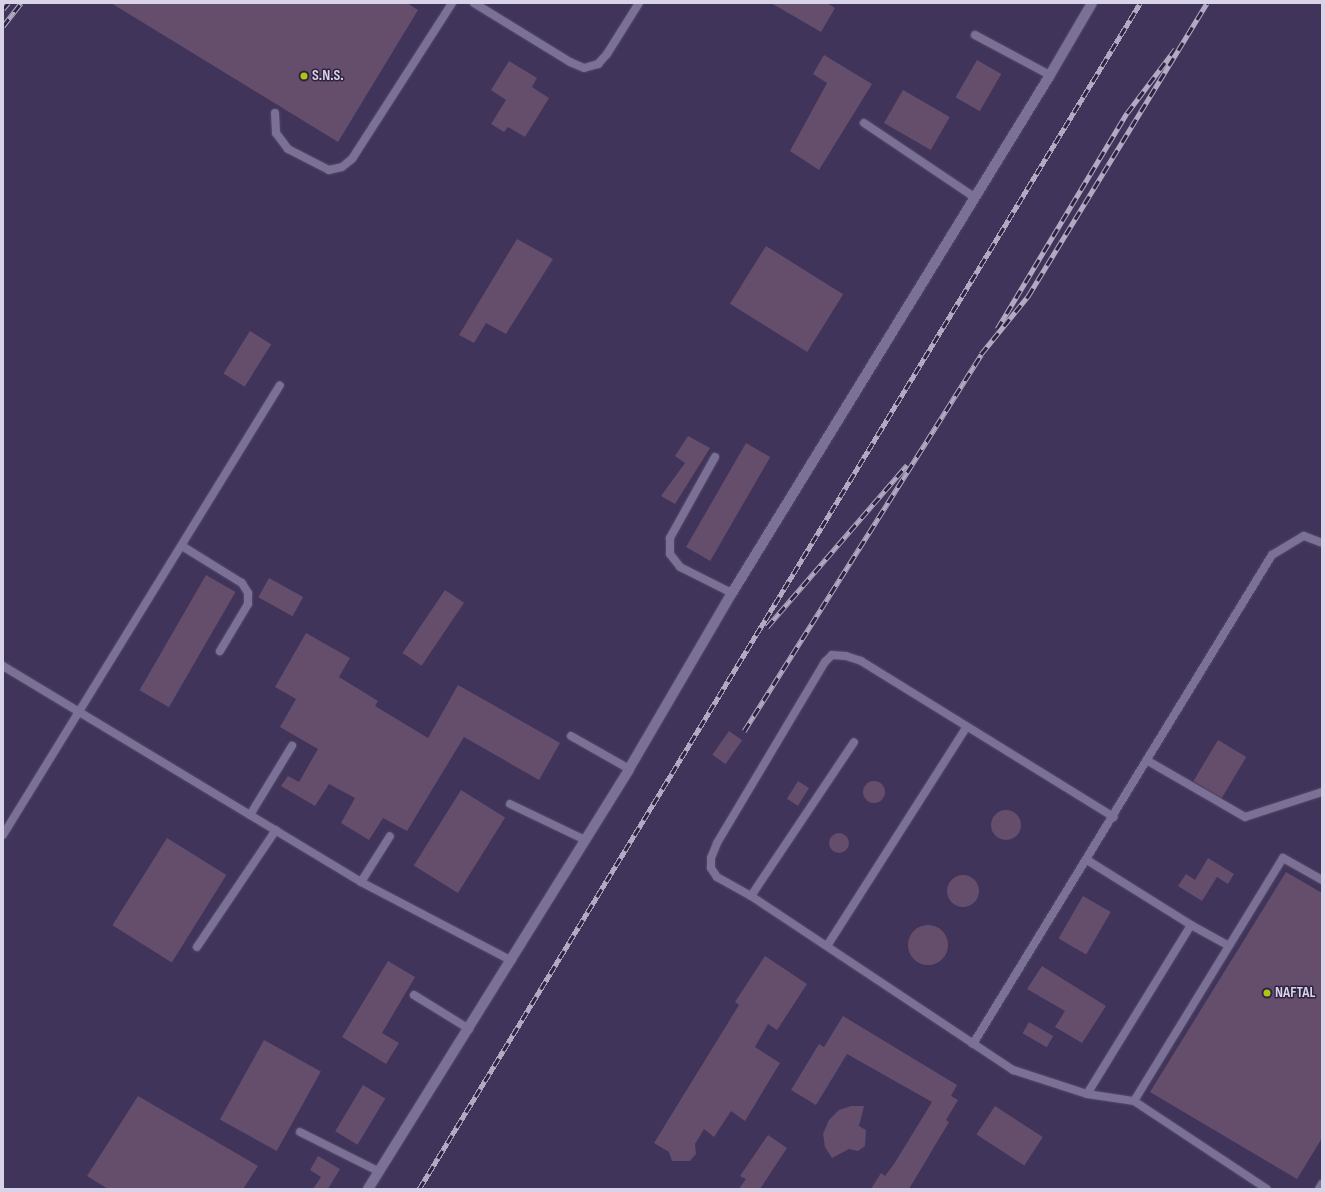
<!DOCTYPE html>
<style>
body{margin:0}
#map{position:relative;width:1325px;height:1192px;overflow:hidden;background:#382d4e;font-family:"Sofia Sans Condensed",sans-serif}
div>[style]{position:absolute}
[style*='--x']{left:calc(var(--x)*1px);top:calc(var(--y)*1px);width:calc(var(--w)*1px);rotate:calc(var(--a)*1deg)}
.built>*{inset:0;background:#41345b;transform-origin:0 0}
.building>*{inset:0;background:#654d6c;transform-origin:0 0}
.round{border-radius:50%}
.roads{filter:drop-shadow(0 0 1px #544a66) drop-shadow(0 0 1px #544a66)}
.lane>*{height:8px;margin:-4px;padding:0 4px;transform-origin:4px;border-radius:4px;background:#7b7095}
.street>*{height:10px;margin:-5px;padding:0 5px;transform-origin:5px;border-radius:5px;background:#7b7095}
.rail>*{height:4.5px;margin-top:-2.25px;transform-origin:0;background:repeating-linear-gradient(90deg,#2e2343 0 9px,#b1aac2 0 18px);box-sizing:border-box;border-block:1px solid #b1aac2}
.dots>*{width:11px;height:11px;translate:-50% -50%;box-sizing:border-box;border:2px solid #2e2343;border-radius:50%}
span{translate:-50% -50%;white-space:nowrap;text-align:center;line-height:1.15;-webkit-text-stroke:3px #2e2343;paint-order:stroke}
.poi-label{font-size:15px;color:#d9d3e8;font-weight:700}
.left{translate:0 -50%;text-align:left}
.frame{position:absolute;inset:0;border:4px solid #d9d3e8;pointer-events:none}
</style>
<div id="map">
<div class="built">
<div style="left:3px;top:3px;width:1319px;height:1186px"></div>
</div>
<div class="building">
<div style="clip-path:polygon(111px 3px,407px 3px,418px 10px,338px 142px)"></div>
<div style="clip-path:polygon(771px 3px,827px 3px,835px 8px,821px 32px)"></div>
<div style="clip-path:polygon(824px 55px,872px 84px,819px 170px,790px 151px,827px 83px,813px 74px)"></div>
<div style="left:977px;top:60px;width:28px;height:43px;rotate:30deg"></div>
<div style="clip-path:polygon(509px 61px,537px 78px,532px 87px,549px 98px,525px 137px,508px 127px,504px 132px,491px 124px,506px 100px,491px 90px)"></div>
<div style="left:903px;top:90px;width:54px;height:38px;rotate:30deg"></div>
<div style="clip-path:polygon(517px 239px,553px 259px,506px 334px,486px 323px,474px 343px,459px 335px)"></div>
<div style="left:766px;top:246px;width:91px;height:68px;rotate:32deg"></div>
<div style="left:250px;top:331px;width:25px;height:50px;rotate:32deg"></div>
<div style="clip-path:polygon(688px 436px,710px 448px,675px 504px,661px 496px,685px 463px,675px 456px)"></div>
<div style="left:746px;top:443px;width:28px;height:120px;rotate:30deg"></div>
<div style="left:206px;top:575px;width:34px;height:133px;rotate:30deg"></div>
<div style="left:269px;top:578px;width:39px;height:22px;rotate:29deg"></div>
<div style="left:445px;top:590px;width:23px;height:76px;rotate:34deg"></div>
<div style="clip-path:polygon(306px 633px,350px 658px,339px 677px,378px 701px,375px 706px,428px 738px,458px 685px,560px 743px,539px 780px,464px 737px,407px 831px,383px 818px,369px 840px,341px 823px,355px 798px,329px 784px,315px 806px,281px 786px,288px 776px,299px 782px,318px 749px,280px 727px,296px 699px,275px 687px)"></div>
<div style="left:729px;top:731px;width:16px;height:29px;rotate:35deg"></div>
<div style="left:1218px;top:740px;width:33px;height:48px;rotate:31deg"></div>
<div style="left:798px;top:781px;width:13px;height:21px;rotate:32deg"></div>
<div class="round" style="left:863px;top:781px;width:22px;height:22px"></div>
<div style="left:461px;top:790px;width:52px;height:89px;rotate:32deg"></div>
<div class="round" style="left:991px;top:810px;width:30px;height:30px"></div>
<div class="round" style="left:829px;top:833px;width:20px;height:20px"></div>
<div style="left:167px;top:838px;width:70px;height:103px;rotate:32deg"></div>
<div style="clip-path:polygon(1208px 858px,1234px 874px,1228px 884px,1217px 877px,1202px 901px,1178px 886px,1186px 874px,1195px 880px)"></div>
<div style="clip-path:polygon(1286px 872px,1322px 893px,1322px 1138px,1297px 1179px,1150px 1092px)"></div>
<div class="round" style="left:947px;top:875px;width:32px;height:32px"></div>
<div style="left:1083px;top:896px;width:32px;height:49px;rotate:30deg"></div>
<div class="round" style="left:908px;top:925px;width:40px;height:40px"></div>
<div style="clip-path:polygon(765px 956px,807px 984px,777px 1030px,768px 1024px,755px 1047px,780px 1063px,745px 1121px,731px 1111px,714px 1137px,704px 1129px,695px 1144px,696px 1154px,690px 1161px,672px 1161px,669px 1152px,654px 1143px,739px 1005px,735px 1002px)"></div>
<div style="clip-path:polygon(388px 961px,415px 977px,382px 1033px,399px 1043px,386px 1064px,342px 1037px)"></div>
<div style="clip-path:polygon(1042px 966px,1106px 1006px,1082px 1043px,1055px 1027px,1065px 1011px,1027px 989px)"></div>
<div style="clip-path:polygon(843px 1016px,957px 1085px,951px 1096px,958px 1100px,946px 1120px,949px 1122px,909px 1189px,871px 1189px,881px 1173px,885px 1176px,894px 1164px,932px 1102px,847px 1054px,816px 1105px,791px 1090px,819px 1044px,824px 1047px)"></div>
<div style="left:1029px;top:1022px;width:28px;height:13px;rotate:30deg"></div>
<div style="left:264px;top:1040px;width:65px;height:91px;rotate:29deg"></div>
<div style="left:363px;top:1085px;width:26px;height:54px;rotate:31deg"></div>
<div style="clip-path:polygon(138px 1096px,258px 1166px,243px 1189px,108px 1189px,87px 1176px)"></div>
<div style="clip-path:polygon(851px 1106px,864px 1106px,859px 1126px,866px 1130px,865px 1146px,858px 1151px,849px 1149px,832px 1158px,825px 1147px,823px 1134px,829px 1120px,839px 1110px)"></div>
<div style="left:995px;top:1106px;width:57px;height:34px;rotate:33deg"></div>
<div style="clip-path:polygon(768px 1135px,787px 1148px,760px 1189px,739px 1189px,746px 1179px,740px 1176px)"></div>
<div style="clip-path:polygon(318px 1156px,340px 1169px,328px 1189px,313px 1189px,321px 1177px,310px 1170px)"></div>
</div>
<div class="roads">
<div class="lane">
<div style="--x:474;--y:3;--w:113;--a:31.6"></div>
<div style="--x:570;--y:62;--w:15;--a:23"></div>
<div style="--x:584;--y:68;--w:15;--a:-16"></div>
<div style="--x:598;--y:64;--w:13;--a:-48"></div>
<div style="--x:607;--y:54;--w:60;--a:-57.9"></div>
<div style="--x:975;--y:35;--w:85;--a:28.1"></div>
<div style="--x:275;--y:113;--w:20;--a:87"></div>
<div style="--x:276;--y:133;--w:20;--a:53"></div>
<div style="--x:288;--y:149;--w:46;--a:27.1"></div>
<div style="--x:329;--y:170;--w:13;--a:-13"></div>
<div style="--x:342;--y:167;--w:13;--a:-39"></div>
<div style="--x:352;--y:159;--w:185;--a:-57.3"></div>
<div style="--x:864;--y:123;--w:133;--a:33.9"></div>
<div style="--x:715;--y:457;--w:93;--a:119.1"></div>
<div style="--x:670;--y:538;--w:16;--a:90"></div>
<div style="--x:670;--y:554;--w:16;--a:52"></div>
<div style="--x:680;--y:567;--w:58;--a:26.6"></div>
<div style="--x:182;--y:546;--w:70;--a:31.7"></div>
<div style="--x:242;--y:583;--w:12;--a:59"></div>
<div style="--x:248;--y:593;--w:11;--a:90"></div>
<div style="--x:248;--y:604;--w:55;--a:120.8"></div>
<div style="--x:3;--y:666;--w:418;--a:31.1"></div>
<div style="--x:361;--y:882;--w:170;--a:27.6"></div>
<div style="--x:571;--y:736;--w:67;--a:29.6"></div>
<div style="--x:1148;--y:761;--w:112;--a:30"></div>
<div style="--x:1245;--y:817;--w:81;--a:-18"></div>
<div style="--x:510;--y:804;--w:81;--a:25.6"></div>
<div style="--x:250;--y:815;--w:81;--a:-58.7"></div>
<div style="--x:3;--y:835;--w:528;--a:-58.39"></div>
<div style="--x:1087;--y:860;--w:123;--a:32"></div>
<div style="--x:1191;--y:925;--w:198;--a:121.6"></div>
<div style="--x:1087;--y:1094;--w:78;--a:-162"></div>
<div style="--x:1013;--y:1070;--w:315;--a:-146.4"></div>
<div style="--x:751;--y:896;--w:39;--a:-151"></div>
<div style="--x:717;--y:877;--w:11;--a:-124"></div>
<div style="--x:711;--y:868;--w:10;--a:-90"></div>
<div style="--x:711;--y:858;--w:16;--a:-68"></div>
<div style="--x:717;--y:843;--w:211;--a:-59.2"></div>
<div style="--x:825;--y:662;--w:10;--a:-45"></div>
<div style="--x:832;--y:655;--w:14;--a:4"></div>
<div style="--x:846;--y:656;--w:16;--a:18"></div>
<div style="--x:861;--y:661;--w:297;--a:31.7"></div>
<div style="--x:361;--y:882;--w:54;--a:-57.8"></div>
<div style="--x:751;--y:896;--w:185;--a:-56.2"></div>
<div style="--x:1191;--y:925;--w:43;--a:28.9"></div>
<div style="--x:827;--y:946;--w:259;--a:-57.5"></div>
<div style="--x:197;--y:947;--w:141;--a:-56"></div>
<div style="--x:414;--y:995;--w:65;--a:31.7"></div>
<div style="--x:973;--y:1044;--w:573;--a:-58.56"></div>
<div style="--x:1272;--y:555;--w:37;--a:-31"></div>
<div style="--x:1304;--y:536;--w:19;--a:21"></div>
<div style="--x:1087;--y:1094;--w:48;--a:8.5"></div>
<div style="--x:1134;--y:1101;--w:159;--a:33.5"></div>
<div style="--x:1134;--y:1101;--w:285;--a:-58.5"></div>
<div style="--x:1283;--y:858;--w:45;--a:29.4"></div>
<div style="--x:300;--y:1132;--w:87;--a:26.6"></div>
<div style="--x:1319;--y:1189;--w:6;--a:-59"></div>
</div>
<div class="street">
<div style="--x:368;--y:1189;--w:494;--a:-58.1"></div>
<div style="--x:629;--y:769;--w:204;--a:-59.7"></div>
<div style="--x:732;--y:593;--w:608;--a:-58.45"></div>
<div style="--x:1050;--y:75;--w:83;--a:-59.7"></div>
</div>
</div>
<div class="rail">
<div style="--x:3;--y:9;--w:8;--a:-50"></div>
<div style="--x:3;--y:26;--w:29;--a:-52"></div>
<div style="--x:997;--y:329;--w:252;--a:-59"></div>
<div style="--x:1127;--y:113;--w:80;--a:-53.1"></div>
<div style="--x:767;--y:627;--w:214;--a:-49.2"></div>
<div style="--x:744;--y:731;--w:445;--a:-57.8"></div>
<div style="--x:981;--y:354;--w:75;--a:-51"></div>
<div style="--x:1028;--y:296;--w:343;--a:-58.6"></div>
<div style="--x:419;--y:1189;--w:1388;--a:-58.7"></div>
</div>
<div class="dots">
<div style="left:304px;top:76px;background:#adc610"></div>
<div style="left:1267px;top:993px;background:#adc610"></div>
</div>
<div class="poi-label">
<span class="left" style="left:312px;top:76px">S.N.S.</span>
<span class="left" style="left:1275px;top:993px">NAFTAL</span>
</div>
<div class="frame"></div>
</div>
